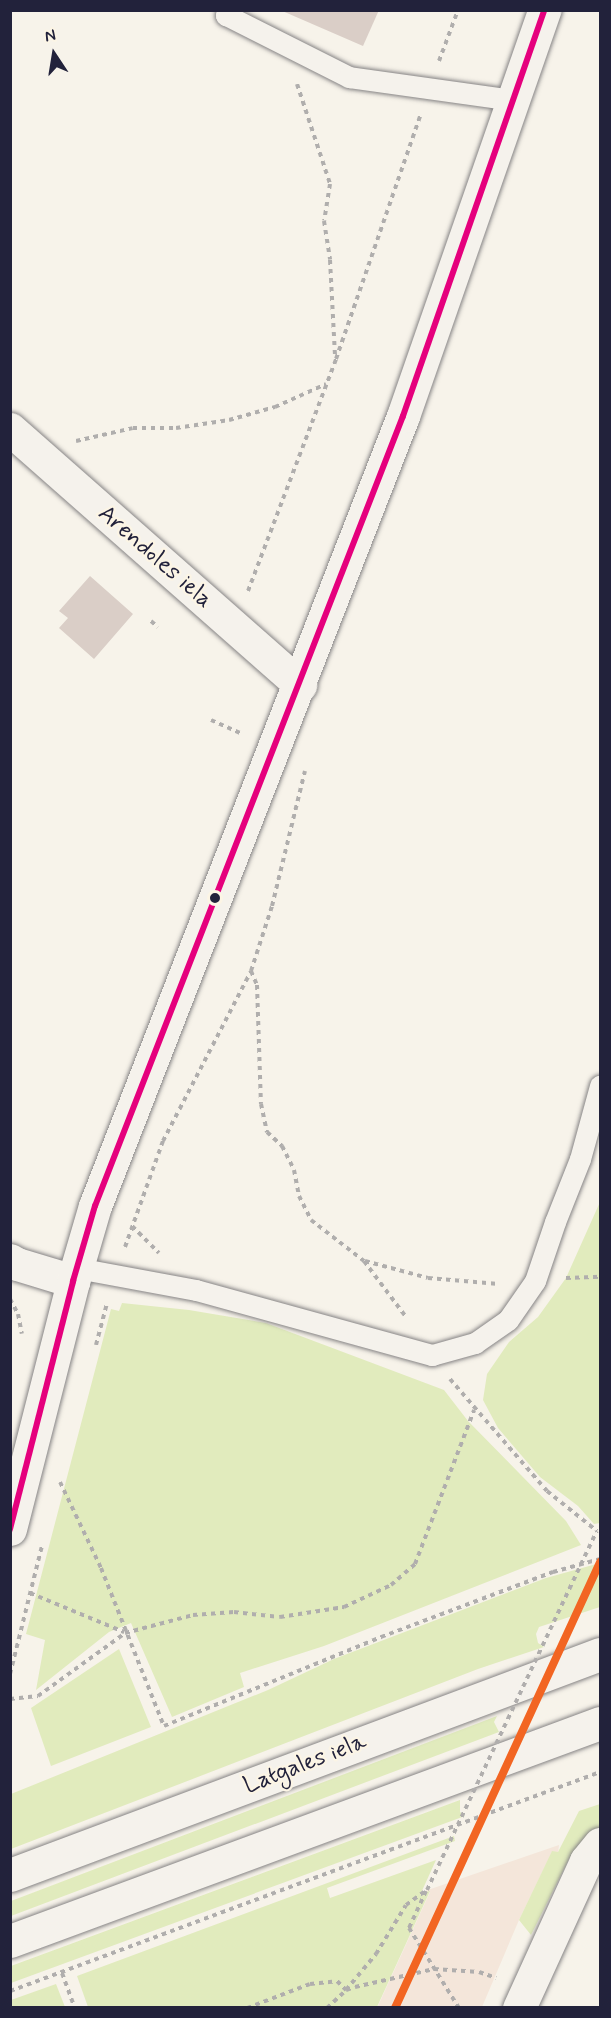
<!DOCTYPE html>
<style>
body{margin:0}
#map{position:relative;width:611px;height:2018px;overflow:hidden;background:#f7f3ea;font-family:Mynerve,sans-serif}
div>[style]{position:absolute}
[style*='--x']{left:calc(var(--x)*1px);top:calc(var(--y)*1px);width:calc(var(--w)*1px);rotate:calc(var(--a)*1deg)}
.built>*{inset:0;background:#f4e6da}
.green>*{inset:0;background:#e1ebbd}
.building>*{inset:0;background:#dacec7}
.path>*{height:4px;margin-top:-2px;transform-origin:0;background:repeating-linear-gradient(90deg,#b0aead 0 4.5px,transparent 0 9px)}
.roads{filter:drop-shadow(0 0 2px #868485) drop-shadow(0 0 2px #868485)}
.service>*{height:21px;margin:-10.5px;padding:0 10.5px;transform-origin:10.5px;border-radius:10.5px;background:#f5f2ec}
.minor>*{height:33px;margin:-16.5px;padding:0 16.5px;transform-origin:16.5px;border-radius:16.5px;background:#f5f2ec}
.tertiary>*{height:33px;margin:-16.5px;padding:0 16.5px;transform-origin:16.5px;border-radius:16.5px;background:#f5f2ec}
.path-bridge>*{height:4px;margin-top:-2px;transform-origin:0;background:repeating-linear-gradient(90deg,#b0aead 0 4.5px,transparent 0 9px)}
.bus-1>*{height:6px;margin:-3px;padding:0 3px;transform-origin:3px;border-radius:3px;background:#e5007d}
.rail-1>*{height:8px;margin:-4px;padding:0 4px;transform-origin:4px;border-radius:4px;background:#f26522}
.dots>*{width:16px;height:16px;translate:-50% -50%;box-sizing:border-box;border:3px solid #fcf5e5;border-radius:50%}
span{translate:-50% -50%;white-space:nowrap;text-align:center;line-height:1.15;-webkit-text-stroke:4.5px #fcf5e5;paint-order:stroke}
.street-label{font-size:24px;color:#22223b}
.frame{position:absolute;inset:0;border:12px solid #22223b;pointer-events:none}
.north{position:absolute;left:24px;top:24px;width:60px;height:60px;-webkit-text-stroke:4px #fcf5e5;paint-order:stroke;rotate:348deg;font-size:16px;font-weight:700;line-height:24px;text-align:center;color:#22223b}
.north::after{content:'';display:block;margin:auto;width:21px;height:27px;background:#22223b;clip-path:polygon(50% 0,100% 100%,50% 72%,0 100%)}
</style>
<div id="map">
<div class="built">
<div style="clip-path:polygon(559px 1845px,558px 1853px,552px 1852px,519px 1920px,482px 2007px,377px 2008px,430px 1892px,420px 1893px,422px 1892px)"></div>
</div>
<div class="green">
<div style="clip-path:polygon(600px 1202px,600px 1523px,594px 1524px,578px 1506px,540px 1477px,498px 1428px,483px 1400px,487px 1374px,509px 1342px,538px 1317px,566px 1278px)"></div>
<div style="clip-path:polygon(122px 1303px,189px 1310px,266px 1323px,444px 1390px,468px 1421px,566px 1521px,581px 1545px,324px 1646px,240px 1673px,244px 1687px,172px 1717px,131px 1623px,109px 1632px,36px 1690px,45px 1640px,26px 1634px,111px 1309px,119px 1311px)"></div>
<div style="clip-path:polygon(600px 1563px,600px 1607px,539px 1627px,536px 1634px,538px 1643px,544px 1647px,478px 1669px,11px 1849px,11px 1794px,268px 1690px,334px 1659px,546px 1578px)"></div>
<div style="clip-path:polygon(119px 1649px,151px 1727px,51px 1766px,31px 1708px)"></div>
<div style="clip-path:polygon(497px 1716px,494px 1722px,499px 1732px,11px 1916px,11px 1901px)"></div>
<div style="clip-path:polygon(460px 1800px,460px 1812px,465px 1816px,11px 1983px,11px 1966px)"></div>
<div style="clip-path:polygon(599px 1800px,600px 1800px,600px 1827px,571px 1855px,531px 1935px,519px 1920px,552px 1851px,558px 1852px,579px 1811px,600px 1804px)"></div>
<div style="clip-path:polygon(454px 1836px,455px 1841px,327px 1888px,330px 1898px,436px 1860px,421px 1893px,430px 1891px,377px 2007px,88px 2007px,77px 1976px)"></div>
<div style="clip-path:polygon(56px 1984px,65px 2007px,11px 2007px,11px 2000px)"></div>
</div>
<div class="building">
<div style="clip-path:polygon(280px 10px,379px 10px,363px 46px)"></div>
<div style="clip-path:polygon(90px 576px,133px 614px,94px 659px,59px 628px,68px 618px,59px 611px)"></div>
</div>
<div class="path">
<div style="--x:439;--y:61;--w:54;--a:-69.6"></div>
<div style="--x:297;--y:84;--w:105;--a:71.7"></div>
<div style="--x:330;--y:184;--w:37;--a:99"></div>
<div style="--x:324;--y:221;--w:39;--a:81"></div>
<div style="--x:330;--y:260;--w:95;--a:87"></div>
<div style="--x:76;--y:441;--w:58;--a:-12.8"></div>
<div style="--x:133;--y:428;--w:43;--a:0"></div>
<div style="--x:176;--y:428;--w:54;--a:-8.6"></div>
<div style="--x:229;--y:420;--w:48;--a:-15.8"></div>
<div style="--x:275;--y:407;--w:56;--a:-24.3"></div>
<div style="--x:248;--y:591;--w:248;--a:-69.2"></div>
<div style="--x:336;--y:359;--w:257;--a:-70.9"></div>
<div style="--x:151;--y:621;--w:9;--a:41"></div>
<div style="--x:211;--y:720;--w:34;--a:24"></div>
<div style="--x:251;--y:971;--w:15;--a:67"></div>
<div style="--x:257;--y:985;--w:119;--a:88.1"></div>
<div style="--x:261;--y:1104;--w:29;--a:78"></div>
<div style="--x:267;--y:1132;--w:21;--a:43"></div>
<div style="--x:282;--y:1146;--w:27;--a:63"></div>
<div style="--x:294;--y:1170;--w:26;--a:79"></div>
<div style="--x:299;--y:1196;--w:27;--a:63"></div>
<div style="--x:311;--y:1220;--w:67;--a:37.7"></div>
<div style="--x:364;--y:1261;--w:70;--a:53.1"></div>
<div style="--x:132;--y:1226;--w:38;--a:45"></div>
<div style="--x:125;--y:1247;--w:113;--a:-70.3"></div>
<div style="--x:163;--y:1141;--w:191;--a:-62.6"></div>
<div style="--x:251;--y:971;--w:68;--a:-72.1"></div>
<div style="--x:272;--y:906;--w:139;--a:-76.3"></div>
<div style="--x:365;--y:1261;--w:65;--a:15.1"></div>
<div style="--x:428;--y:1278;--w:71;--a:4.8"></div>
<div style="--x:566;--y:1278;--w:34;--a:-2"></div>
<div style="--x:10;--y:1299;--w:17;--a:62"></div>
<div style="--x:18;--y:1314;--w:20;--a:79"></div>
<div style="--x:96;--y:1345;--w:43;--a:-75.3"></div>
<div style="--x:450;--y:1379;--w:148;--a:49.1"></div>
<div style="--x:547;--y:1491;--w:64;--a:38.7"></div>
<div style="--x:60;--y:1482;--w:95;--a:64.5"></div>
<div style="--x:101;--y:1568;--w:170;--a:68.3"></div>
<div style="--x:164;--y:1726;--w:235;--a:-22.3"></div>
<div style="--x:381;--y:1637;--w:184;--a:-20.7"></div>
<div style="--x:553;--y:1572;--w:49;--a:-15.5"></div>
<div style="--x:30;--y:1593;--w:102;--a:22.5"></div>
<div style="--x:10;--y:1674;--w:132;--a:-76"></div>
<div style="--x:10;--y:1699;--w:28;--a:-6"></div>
<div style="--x:38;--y:1696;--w:107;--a:-35.9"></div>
<div style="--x:125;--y:1633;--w:70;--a:-14.8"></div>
<div style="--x:193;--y:1615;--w:41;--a:-4.2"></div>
<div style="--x:234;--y:1612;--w:46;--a:6.2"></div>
<div style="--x:280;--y:1617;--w:65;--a:-8.9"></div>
<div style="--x:344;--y:1607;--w:52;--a:-25.1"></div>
<div style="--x:391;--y:1585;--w:32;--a:-41"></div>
<div style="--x:415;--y:1564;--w:165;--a:-69"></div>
<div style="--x:426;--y:1891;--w:41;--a:114.7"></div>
<div style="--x:409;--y:1928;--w:94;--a:58"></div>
<div style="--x:62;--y:1973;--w:37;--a:70"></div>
<div style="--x:10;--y:1991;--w:629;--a:-20.36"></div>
<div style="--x:247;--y:2008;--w:67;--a:-20.9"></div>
<div style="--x:310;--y:1984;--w:27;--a:-6"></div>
<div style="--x:337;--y:1981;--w:13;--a:45"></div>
<div style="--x:346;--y:1990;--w:47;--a:-50.2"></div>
<div style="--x:376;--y:1954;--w:57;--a:-58.5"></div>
<div style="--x:406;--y:1905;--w:26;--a:-36"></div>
<div style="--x:327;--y:2008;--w:26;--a:-43"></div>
<div style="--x:346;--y:1990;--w:9;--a:-18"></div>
<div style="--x:355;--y:1987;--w:81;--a:-12.8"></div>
<div style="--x:434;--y:1969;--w:45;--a:3.8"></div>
<div style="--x:479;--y:1972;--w:18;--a:19"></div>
</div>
<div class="roads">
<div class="service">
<div style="--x:229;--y:10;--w:6;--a:121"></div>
<div style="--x:226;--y:15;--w:138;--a:26.8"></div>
<div style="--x:349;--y:77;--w:165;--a:8"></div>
<div style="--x:77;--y:1268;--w:121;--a:10.5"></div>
<div style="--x:196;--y:1290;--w:245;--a:15.4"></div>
<div style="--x:432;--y:1355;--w:45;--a:-15.6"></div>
<div style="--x:475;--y:1343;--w:40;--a:-34.9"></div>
<div style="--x:508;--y:1320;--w:47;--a:-55.3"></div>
<div style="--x:535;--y:1281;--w:62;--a:-71.3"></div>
<div style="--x:555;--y:1222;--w:68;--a:-68.4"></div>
<div style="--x:580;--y:1159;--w:76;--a:-74.7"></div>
</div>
<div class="minor">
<div style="--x:10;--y:429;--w:387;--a:41.4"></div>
<div style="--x:10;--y:1260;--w:8;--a:30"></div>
<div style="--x:17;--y:1264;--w:59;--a:16.9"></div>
<div style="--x:10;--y:1529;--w:256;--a:-75.7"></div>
<div style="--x:73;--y:1281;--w:78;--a:-73.7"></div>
<div style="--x:95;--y:1206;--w:848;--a:-68.7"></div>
<div style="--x:403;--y:416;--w:430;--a:-70.8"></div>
<div style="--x:519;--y:2008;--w:162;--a:-65.5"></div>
<div style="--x:586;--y:1861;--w:22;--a:-51"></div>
</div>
<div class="tertiary">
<div style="--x:10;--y:1875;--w:630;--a:-20.53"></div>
<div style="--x:10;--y:1941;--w:629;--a:-20.28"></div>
</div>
</div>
<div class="path-bridge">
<div style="--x:427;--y:1890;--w:397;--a:-64.7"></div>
</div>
<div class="bus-1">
<div style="--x:10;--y:1529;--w:256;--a:-75.7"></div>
<div style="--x:73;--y:1281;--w:78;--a:-73.7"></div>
<div style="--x:95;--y:1206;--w:848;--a:-68.7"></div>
<div style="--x:403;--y:416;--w:430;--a:-70.8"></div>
</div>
<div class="rail-1">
<div style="--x:395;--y:2008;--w:491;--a:-65.3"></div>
</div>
<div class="dots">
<div style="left:215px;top:898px;background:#22223b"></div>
</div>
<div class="street-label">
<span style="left:155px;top:557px;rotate:41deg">Arendoles iela</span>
<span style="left:305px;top:1764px;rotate:-21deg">Latgales iela</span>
</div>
<div class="frame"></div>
<div class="north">N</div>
</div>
